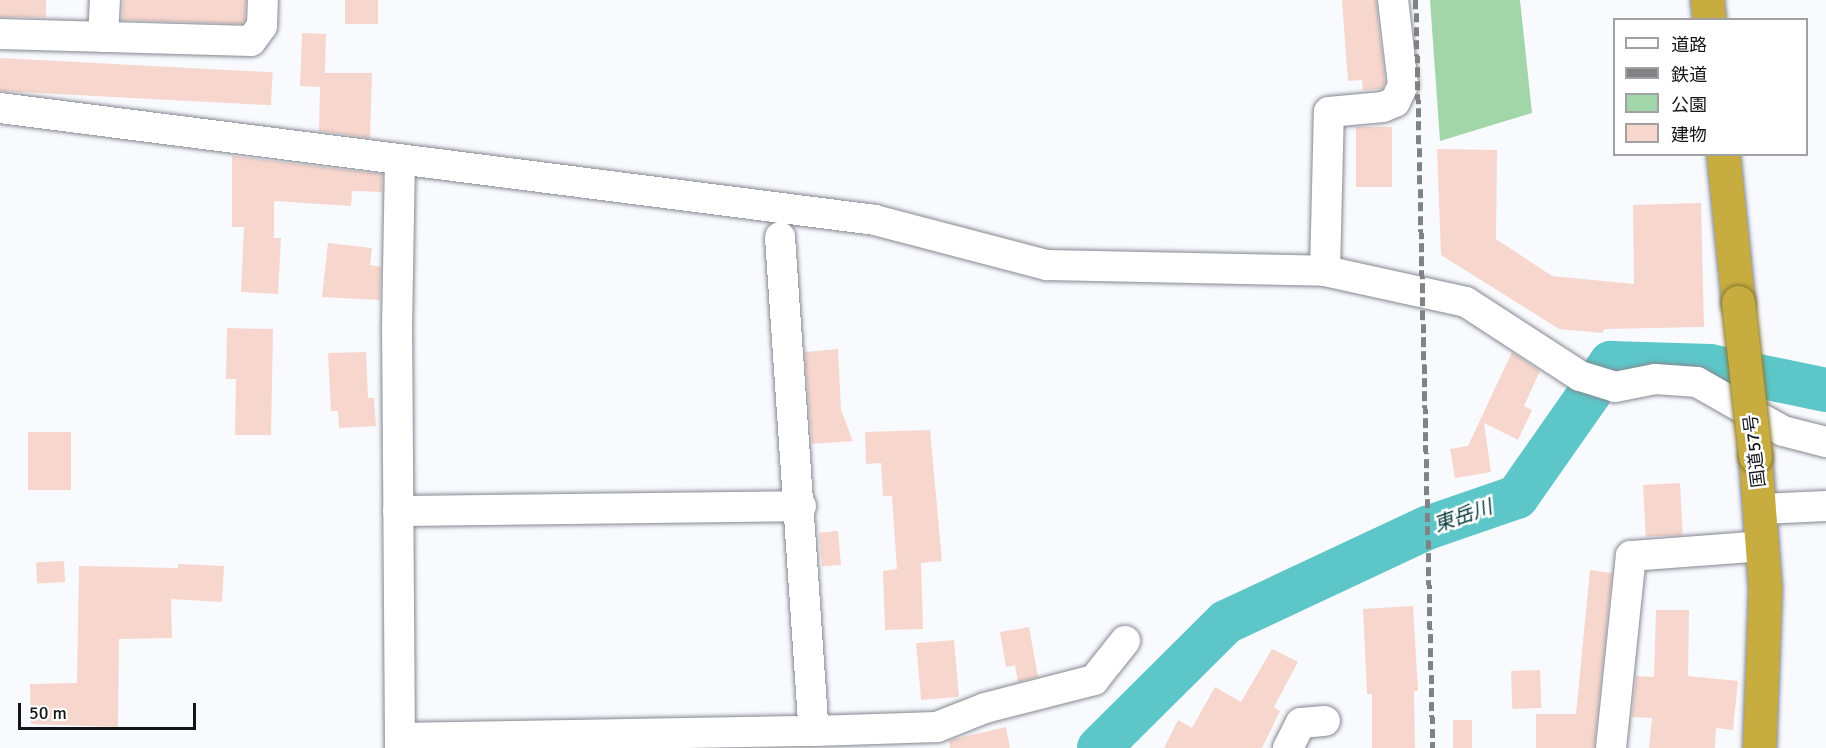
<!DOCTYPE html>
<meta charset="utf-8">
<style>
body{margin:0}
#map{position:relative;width:1826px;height:748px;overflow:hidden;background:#f9fafe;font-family:Signika,"Noto Sans JP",sans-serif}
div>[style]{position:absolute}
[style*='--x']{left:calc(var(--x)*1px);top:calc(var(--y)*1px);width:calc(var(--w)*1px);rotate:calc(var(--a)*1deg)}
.green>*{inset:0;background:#a2d6a9}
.river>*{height:44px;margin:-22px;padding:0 22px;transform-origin:22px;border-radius:22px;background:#5dc6c8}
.building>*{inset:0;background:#f7d6cd;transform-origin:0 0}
.roads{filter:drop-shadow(0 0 2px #868891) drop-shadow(0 0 2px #868891)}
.minor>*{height:30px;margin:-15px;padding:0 15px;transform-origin:15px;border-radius:15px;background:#fff}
.highway>*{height:33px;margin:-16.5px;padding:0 16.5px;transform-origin:16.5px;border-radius:16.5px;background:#c7ac40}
.rail>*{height:4.5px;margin-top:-2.25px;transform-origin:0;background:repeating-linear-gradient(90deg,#818286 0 9px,transparent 0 13.5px)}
.bridges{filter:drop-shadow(0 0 2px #887732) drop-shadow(0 0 2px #887732)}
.highway-bridge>*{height:33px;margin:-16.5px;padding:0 16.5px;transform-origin:16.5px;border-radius:16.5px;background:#c7ac40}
span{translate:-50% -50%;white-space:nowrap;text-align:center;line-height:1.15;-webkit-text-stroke:5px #fff;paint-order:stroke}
.street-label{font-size:18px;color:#141519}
.water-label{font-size:20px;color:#0c3e3f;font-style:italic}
.legend{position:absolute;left:1613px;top:18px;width:195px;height:138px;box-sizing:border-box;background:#fff;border:2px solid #a1a1a3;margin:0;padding:8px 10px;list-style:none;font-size:18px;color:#141519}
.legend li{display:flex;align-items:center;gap:12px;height:30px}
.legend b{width:30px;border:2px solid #a1a1a3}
.scale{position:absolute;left:18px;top:703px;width:178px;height:27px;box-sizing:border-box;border:3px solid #141519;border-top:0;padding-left:8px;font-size:18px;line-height:21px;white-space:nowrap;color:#141519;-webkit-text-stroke:4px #fff;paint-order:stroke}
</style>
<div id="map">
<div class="green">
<div style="clip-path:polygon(1430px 0,1520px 0,1532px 113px,1440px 141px)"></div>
</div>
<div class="river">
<div style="--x:1099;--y:748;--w:179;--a:-44.8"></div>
<div style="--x:1226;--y:622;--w:222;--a:-25.1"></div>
<div style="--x:1427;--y:528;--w:95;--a:-19"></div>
<div style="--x:1517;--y:497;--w:164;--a:-55"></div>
<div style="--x:1611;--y:363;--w:99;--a:1.7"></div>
<div style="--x:1710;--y:366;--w:118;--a:11.7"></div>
</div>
<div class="building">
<div style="left:0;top:0;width:46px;height:17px"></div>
<div style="clip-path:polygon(123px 0,246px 0,245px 20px,242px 24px,122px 20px)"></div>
<div style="left:345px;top:0;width:33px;height:24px"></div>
<div style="clip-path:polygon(1342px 0,1376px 0,1385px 82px,1382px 89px,1363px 90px,1362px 80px,1348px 81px)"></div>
<div style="clip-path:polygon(302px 33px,326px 34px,325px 73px,372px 73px,370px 138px,319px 131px,320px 87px,300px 86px)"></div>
<div style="left:0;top:58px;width:273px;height:33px;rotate:3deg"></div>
<div style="left:1356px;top:127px;width:36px;height:60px"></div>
<div style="clip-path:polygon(1437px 149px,1497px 150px,1496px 239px,1552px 276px,1634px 284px,1633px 205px,1701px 203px,1704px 327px,1604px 329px,1603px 333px,1559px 329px,1441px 255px)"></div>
<div style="clip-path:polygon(232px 156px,382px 174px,382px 192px,352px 191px,351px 206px,274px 201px,274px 238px,281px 238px,278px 294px,241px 292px,244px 227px,232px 227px)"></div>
<div style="clip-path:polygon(328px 243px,372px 248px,370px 265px,381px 267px,380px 300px,322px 297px)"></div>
<div style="clip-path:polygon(227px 328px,273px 329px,271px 435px,235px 435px,236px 379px,226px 379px)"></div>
<div style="clip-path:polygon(838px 349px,841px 410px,853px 441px,812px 444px,805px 352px)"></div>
<div style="clip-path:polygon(366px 352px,368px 398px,374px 398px,376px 426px,339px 428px,338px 411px,331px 411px,328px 353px)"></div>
<div style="clip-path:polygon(1512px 352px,1540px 371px,1524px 406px,1532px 410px,1518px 440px,1484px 423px,1491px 472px,1455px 478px,1450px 449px,1468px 446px)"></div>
<div style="clip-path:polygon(930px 430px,942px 561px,921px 563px,923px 629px,885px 630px,883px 571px,897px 569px,892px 496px,883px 496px,881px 463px,866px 464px,865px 432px)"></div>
<div style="left:28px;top:432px;width:43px;height:58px"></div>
<div style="left:1680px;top:483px;width:52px;height:37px;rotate:87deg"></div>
<div style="left:838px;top:531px;width:34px;height:19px;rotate:85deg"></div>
<div style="left:64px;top:561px;width:21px;height:28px;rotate:87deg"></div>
<div style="clip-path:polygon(178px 564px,224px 566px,222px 602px,171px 599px,172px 638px,119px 639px,118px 727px,31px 724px,30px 684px,77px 683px,79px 566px,178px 568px)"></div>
<div style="clip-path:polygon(1590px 570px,1612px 573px,1594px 748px,1536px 748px,1536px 714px,1576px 714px)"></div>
<div style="clip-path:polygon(1413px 606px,1418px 691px,1414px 691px,1415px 748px,1372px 748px,1372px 694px,1367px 694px,1363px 609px)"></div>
<div style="clip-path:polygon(1656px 610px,1689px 610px,1688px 676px,1738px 681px,1733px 730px,1716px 728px,1715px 748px,1649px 748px,1652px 718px,1632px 717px,1636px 676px,1654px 677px)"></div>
<div style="clip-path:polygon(1029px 627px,1038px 677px,1018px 682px,1015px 665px,1006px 667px,1000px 632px)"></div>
<div style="left:954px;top:640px;width:57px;height:38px;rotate:85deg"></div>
<div style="clip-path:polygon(1272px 649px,1298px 662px,1274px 707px,1280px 711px,1262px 748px,1164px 748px,1178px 720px,1192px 728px,1215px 687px,1241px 702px)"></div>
<div style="left:1540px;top:670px;width:38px;height:29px;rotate:88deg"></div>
<div style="left:1453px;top:720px;width:19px;height:28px"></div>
<div style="clip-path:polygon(1006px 727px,1010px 748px,950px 748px,949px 741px,954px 739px)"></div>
</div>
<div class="roads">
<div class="minor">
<div style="--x:0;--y:34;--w:251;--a:1.6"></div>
<div style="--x:251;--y:41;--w:19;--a:-54"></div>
<div style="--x:262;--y:26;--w:26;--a:-88"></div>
<div style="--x:103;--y:37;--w:37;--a:-87"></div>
<div style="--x:0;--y:108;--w:882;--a:7.29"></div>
<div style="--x:875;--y:220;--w:178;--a:14.7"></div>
<div style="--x:1047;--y:265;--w:278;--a:1.2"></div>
<div style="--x:1325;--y:271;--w:144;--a:12.4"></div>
<div style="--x:1466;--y:302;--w:136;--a:33"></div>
<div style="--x:1580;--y:376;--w:37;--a:17"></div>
<div style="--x:1615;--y:387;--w:41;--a:-11.3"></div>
<div style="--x:1655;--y:379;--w:42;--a:4.1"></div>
<div style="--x:1697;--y:382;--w:99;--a:29.7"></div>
<div style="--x:1783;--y:431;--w:44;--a:14.3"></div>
<div style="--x:780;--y:237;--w:495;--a:86.1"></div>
<div style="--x:814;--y:731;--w:123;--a:-1.9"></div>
<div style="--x:937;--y:727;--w:52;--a:-21.6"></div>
<div style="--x:985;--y:708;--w:113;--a:-14.4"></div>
<div style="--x:1094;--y:680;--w:50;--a:-51.5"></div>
<div style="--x:1325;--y:271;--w:159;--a:-88.6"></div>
<div style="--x:1329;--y:112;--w:54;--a:-5.3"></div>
<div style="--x:1383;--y:107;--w:13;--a:-23"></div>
<div style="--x:1395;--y:102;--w:19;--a:-65"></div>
<div style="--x:1403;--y:85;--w:86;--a:-96.7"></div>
<div style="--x:1762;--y:509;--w:64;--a:-2.7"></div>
<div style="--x:398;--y:511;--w:403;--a:-0.7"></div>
<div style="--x:400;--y:738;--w:414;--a:-1"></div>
<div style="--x:400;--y:748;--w:419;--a:-90.4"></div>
<div style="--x:397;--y:329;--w:169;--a:-89"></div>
<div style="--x:1288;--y:748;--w:28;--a:-63"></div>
<div style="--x:1301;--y:723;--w:24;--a:-5"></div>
<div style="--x:1611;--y:748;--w:193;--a:-84.1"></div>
<div style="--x:1631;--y:556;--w:132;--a:-4.3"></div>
</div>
<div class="highway">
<div style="--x:1707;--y:0;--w:20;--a:84"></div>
<div style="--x:1723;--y:154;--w:149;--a:84.2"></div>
<div style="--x:1755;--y:456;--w:132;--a:85.7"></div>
<div style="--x:1765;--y:588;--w:160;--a:92.1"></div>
</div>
</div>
<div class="rail">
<div style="--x:1416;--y:0;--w:748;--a:88.7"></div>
</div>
<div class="bridges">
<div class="highway-bridge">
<div style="--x:1738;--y:302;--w:155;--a:83.7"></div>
</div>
</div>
<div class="street-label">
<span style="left:1755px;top:451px;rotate:-97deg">国道57号</span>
</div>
<div class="water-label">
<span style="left:1463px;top:516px;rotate:-19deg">東岳川</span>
</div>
<ul class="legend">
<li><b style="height:8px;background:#fff"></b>道路</li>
<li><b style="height:8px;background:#818286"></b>鉄道</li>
<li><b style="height:16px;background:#a2d6a9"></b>公園</li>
<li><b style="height:16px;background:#f7d6cd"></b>建物</li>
</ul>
<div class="scale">50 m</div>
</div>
